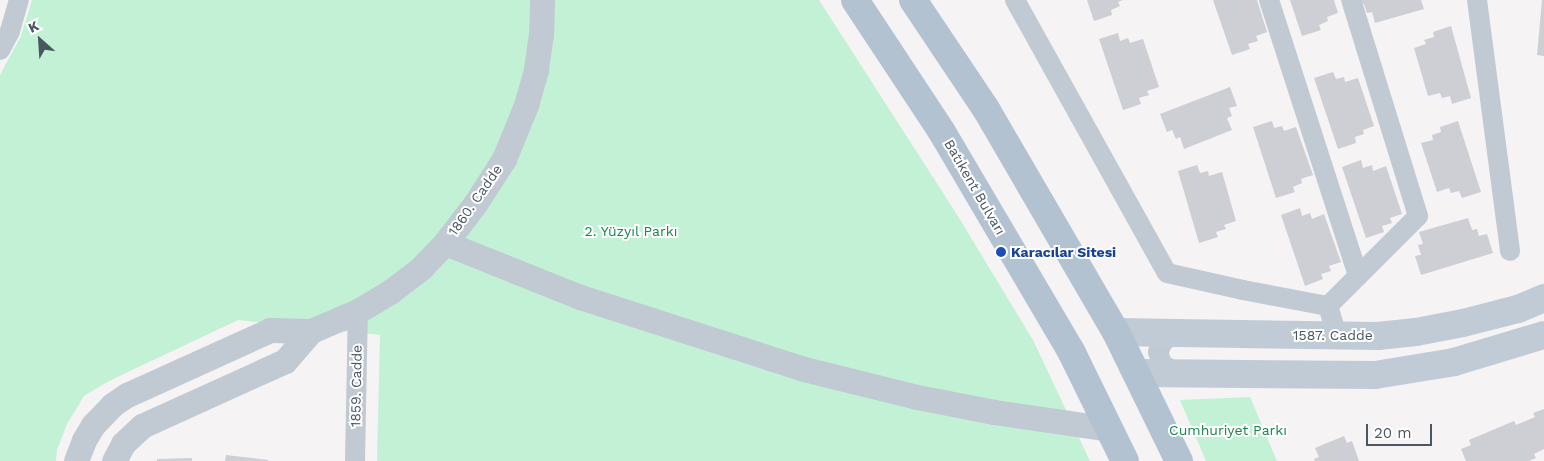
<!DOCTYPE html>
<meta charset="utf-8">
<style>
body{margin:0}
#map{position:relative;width:1544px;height:461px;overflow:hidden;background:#f5f3f3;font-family:"Work Sans",sans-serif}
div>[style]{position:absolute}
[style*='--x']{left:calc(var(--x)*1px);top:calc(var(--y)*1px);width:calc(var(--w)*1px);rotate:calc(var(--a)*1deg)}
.green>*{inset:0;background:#c3f1d5}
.building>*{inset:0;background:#cdcfd5}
.minor>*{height:20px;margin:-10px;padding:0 10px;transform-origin:10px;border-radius:10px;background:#c1cad2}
.tertiary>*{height:25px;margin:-12.5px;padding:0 12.5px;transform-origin:12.5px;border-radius:12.5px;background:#c1cad2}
.secondary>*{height:28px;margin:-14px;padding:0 14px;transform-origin:14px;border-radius:14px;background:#c1cbd6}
.primary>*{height:28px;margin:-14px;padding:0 14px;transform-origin:14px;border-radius:14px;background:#b3c2d1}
.dots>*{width:14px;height:14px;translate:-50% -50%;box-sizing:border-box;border:2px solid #fff;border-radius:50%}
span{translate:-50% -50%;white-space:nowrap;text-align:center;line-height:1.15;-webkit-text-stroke:4px #fff;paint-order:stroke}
.street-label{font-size:14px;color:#4a5661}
.park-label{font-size:14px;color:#17864f}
.transit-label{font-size:14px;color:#164399;font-weight:700}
.left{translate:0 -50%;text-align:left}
.north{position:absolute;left:15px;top:15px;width:50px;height:50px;-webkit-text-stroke:4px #fff;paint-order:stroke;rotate:334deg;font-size:14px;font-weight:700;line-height:20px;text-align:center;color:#4a5661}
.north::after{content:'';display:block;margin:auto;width:18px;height:22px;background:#4a5661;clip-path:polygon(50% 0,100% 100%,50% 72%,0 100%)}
.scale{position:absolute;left:1366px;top:424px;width:66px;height:22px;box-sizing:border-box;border:2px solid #4a5661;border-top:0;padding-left:6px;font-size:15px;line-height:18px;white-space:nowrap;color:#4a5661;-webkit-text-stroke:4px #fff;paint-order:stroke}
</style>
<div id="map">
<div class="green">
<div style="clip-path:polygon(32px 0,819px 0,956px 213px,1033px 340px,1090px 461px,377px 461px,380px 335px,238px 320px,109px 381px,84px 396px,67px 424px,57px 450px,56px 461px,0 461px,0 75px,21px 36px)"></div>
<div style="clip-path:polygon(1250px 397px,1277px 461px,1206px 461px,1180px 400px)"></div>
</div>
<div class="building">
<div style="clip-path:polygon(1087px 0,1123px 0,1118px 2px,1120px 6px,1111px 10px,1112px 15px,1094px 21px)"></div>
<div style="clip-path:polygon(1213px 0,1257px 0,1267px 32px,1256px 36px,1258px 41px,1248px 44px,1250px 49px,1232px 55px)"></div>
<div style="clip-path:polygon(1290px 0,1334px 0,1338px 13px,1327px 17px,1328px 21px,1319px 25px,1321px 30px,1302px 36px)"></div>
<div style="clip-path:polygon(1358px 0,1421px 0,1424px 9px,1375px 23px,1372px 12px,1367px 13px,1364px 4px,1359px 5px)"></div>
<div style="clip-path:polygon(1542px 0,1544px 0,1544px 56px,1537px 55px)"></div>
<div style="clip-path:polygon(1451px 26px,1471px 98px,1452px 104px,1450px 96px,1442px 98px,1440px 93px,1428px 96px,1414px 48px,1426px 44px,1424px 40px,1434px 37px,1433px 32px)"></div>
<div style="clip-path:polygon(1118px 33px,1120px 41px,1128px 38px,1130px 43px,1143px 39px,1159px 87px,1147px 91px,1149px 95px,1139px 98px,1141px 104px,1123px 110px,1099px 39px)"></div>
<div style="clip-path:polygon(1333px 72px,1336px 79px,1344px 77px,1345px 82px,1358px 78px,1374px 126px,1363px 130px,1364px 134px,1355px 137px,1356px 143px,1338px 149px,1314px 78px)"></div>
<div style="clip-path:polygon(1230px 87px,1237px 106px,1229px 108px,1232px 116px,1227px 118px,1232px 130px,1184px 149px,1180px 137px,1176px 139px,1172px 130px,1167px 132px,1160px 114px)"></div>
<div style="clip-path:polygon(1272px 121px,1274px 128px,1282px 126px,1284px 131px,1296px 127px,1313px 175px,1301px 179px,1302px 183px,1293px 187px,1295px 192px,1276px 198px,1253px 127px)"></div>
<div style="clip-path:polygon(1458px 121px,1481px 192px,1462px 198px,1459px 191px,1451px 193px,1449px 188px,1437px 192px,1421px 143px,1433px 140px,1432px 135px,1441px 132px,1440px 127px)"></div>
<div style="clip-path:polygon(1361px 160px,1363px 168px,1372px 165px,1373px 171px,1386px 166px,1402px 214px,1390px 218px,1392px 223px,1382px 226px,1384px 232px,1366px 238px,1342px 167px)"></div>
<div style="clip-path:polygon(1197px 165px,1200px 173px,1208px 171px,1209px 176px,1222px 172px,1236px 221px,1224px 225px,1226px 229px,1216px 232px,1218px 237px,1199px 243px,1178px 171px)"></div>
<div style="clip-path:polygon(1300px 208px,1302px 216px,1310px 213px,1312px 219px,1324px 214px,1341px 262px,1329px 266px,1331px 271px,1321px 274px,1323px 279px,1305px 286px,1281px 215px)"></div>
<div style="clip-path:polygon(1468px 218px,1472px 230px,1477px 229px,1479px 236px,1487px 234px,1493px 253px,1421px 275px,1415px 256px,1421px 255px,1418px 245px,1423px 244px,1419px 232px)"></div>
<div style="clip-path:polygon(1544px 409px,1544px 449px,1534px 454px,1536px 458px,1529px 461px,1466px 461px,1461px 449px,1471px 445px,1469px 440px,1514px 421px,1516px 425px,1535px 417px,1533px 413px)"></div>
<div style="clip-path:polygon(1344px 436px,1347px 443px,1352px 441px,1359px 461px,1315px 461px,1314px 459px,1319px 457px,1315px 448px)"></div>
<div style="clip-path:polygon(226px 455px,268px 460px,268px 461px,225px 461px)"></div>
<div style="clip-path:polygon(192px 458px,192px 461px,157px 461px,157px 459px)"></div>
</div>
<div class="minor">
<div style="--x:1015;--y:0;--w:312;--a:60.9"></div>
<div style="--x:1167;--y:273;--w:78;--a:12.6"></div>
<div style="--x:1243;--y:290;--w:86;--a:10.7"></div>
<div style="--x:1328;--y:306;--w:30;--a:73"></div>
<div style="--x:1269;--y:0;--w:290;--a:72.1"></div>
<div style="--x:1477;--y:0;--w:253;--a:82.5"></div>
<div style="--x:0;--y:50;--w:21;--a:-62"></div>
<div style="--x:10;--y:31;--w:32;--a:-74"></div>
<div style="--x:1328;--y:306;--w:127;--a:-45"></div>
<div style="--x:1418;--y:216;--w:226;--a:-107.2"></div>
<div style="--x:1177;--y:373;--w:17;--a:-149"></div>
<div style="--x:1162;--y:364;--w:13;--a:-108"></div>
<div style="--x:1158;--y:352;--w:13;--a:-63"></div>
<div style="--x:1164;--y:340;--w:15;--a:-23"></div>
<div style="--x:355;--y:461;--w:150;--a:-88.9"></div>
</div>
<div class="tertiary">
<div style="--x:445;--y:243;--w:145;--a:21.8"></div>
<div style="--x:580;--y:297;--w:235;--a:17.8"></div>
<div style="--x:804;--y:369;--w:116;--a:13.9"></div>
<div style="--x:917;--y:397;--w:78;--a:11"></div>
<div style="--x:994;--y:412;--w:117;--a:8.3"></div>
<div style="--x:311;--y:331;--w:51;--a:-23.1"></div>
<div style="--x:358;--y:311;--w:39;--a:-31"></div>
<div style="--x:391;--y:291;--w:38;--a:-37"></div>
<div style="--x:421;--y:268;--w:35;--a:-46"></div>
<div style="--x:445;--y:243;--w:49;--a:-52.4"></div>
<div style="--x:475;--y:204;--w:54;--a:-57.2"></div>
<div style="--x:504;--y:159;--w:58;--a:-67.8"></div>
<div style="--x:526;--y:105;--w:37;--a:-74"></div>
<div style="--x:536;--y:69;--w:34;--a:-82"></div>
<div style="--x:541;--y:35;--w:35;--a:-88"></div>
<div style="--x:76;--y:461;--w:22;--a:-69"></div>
<div style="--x:84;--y:440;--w:17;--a:-59"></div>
<div style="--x:93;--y:425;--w:28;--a:-46"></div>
<div style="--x:112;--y:405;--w:18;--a:-34"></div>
<div style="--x:127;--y:395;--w:157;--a:-24.4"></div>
<div style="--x:270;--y:330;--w:41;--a:1.4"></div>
<div style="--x:311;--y:331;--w:40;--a:131"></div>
<div style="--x:285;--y:361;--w:157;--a:155.6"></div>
<div style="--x:142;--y:426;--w:26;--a:137"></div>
<div style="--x:123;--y:444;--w:19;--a:118"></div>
</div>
<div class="secondary">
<div style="--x:1116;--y:332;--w:262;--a:0.9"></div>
<div style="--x:1378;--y:336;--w:38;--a:-6"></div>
<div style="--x:1416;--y:332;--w:48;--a:-10.8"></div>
<div style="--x:1463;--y:323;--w:57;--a:-14.3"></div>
<div style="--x:1518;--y:309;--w:28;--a:-23"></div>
<div style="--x:1137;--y:373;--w:238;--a:0.5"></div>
<div style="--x:1375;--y:375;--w:80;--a:-9.3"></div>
<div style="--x:1454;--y:362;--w:94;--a:-16.7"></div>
</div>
<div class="primary">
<div style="--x:855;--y:0;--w:158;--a:56.6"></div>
<div style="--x:942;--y:132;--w:256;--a:59.5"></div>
<div style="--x:1072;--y:353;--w:120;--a:63.9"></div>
<div style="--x:913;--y:0;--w:131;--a:56.2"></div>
<div style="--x:986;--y:109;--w:258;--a:59.8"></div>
<div style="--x:1116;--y:332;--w:144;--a:64"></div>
</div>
<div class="dots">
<div style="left:1001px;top:252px;background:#1a4fb4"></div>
</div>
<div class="street-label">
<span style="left:975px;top:187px;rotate:60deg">Batıkent Bulvarı</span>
<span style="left:475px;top:200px;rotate:-55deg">1860. Cadde</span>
<span style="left:1333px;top:335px">1587. Cadde</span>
<span style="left:356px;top:386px;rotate:-89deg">1859. Cadde</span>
</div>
<div class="park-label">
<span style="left:631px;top:231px">2. Yüzyıl Parkı</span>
<span style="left:1228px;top:430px">Cumhuriyet Parkı</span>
</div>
<div class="transit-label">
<span class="left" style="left:1011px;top:252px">Karacılar Sitesi</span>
</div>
<div class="north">K</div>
<div class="scale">20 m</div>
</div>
